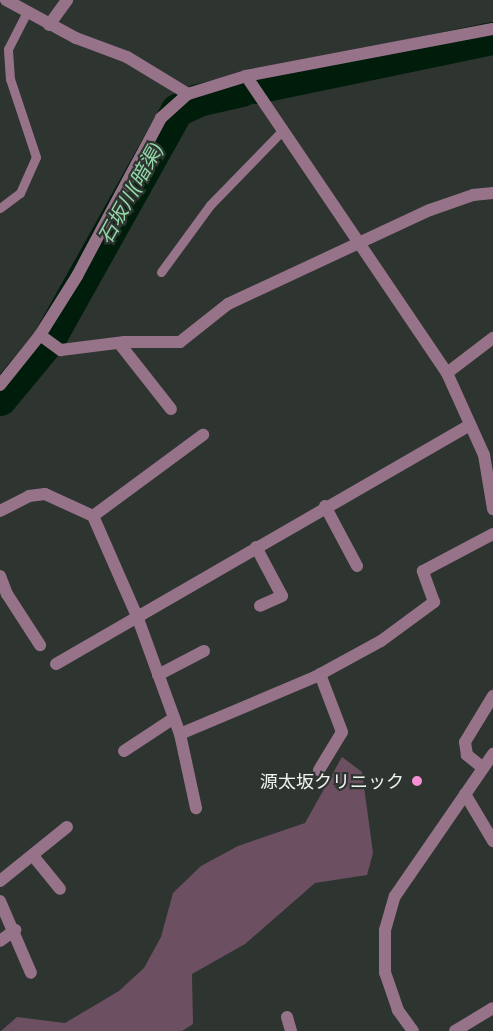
<!DOCTYPE html>
<meta charset="utf-8">
<style>
body{margin:0}
#map{position:relative;width:493px;height:1031px;overflow:hidden;background:#2e3430;font-family:"Noto Sans","Noto Sans JP",sans-serif}
div>[style]{position:absolute}
[style*='--x']{left:calc(var(--x)*1px);top:calc(var(--y)*1px);width:calc(var(--w)*1px);rotate:calc(var(--a)*1deg)}
.green>*{inset:0;background:#6c5062}
.river>*{height:33px;margin:-16.5px;padding:0 16.5px;transform-origin:16.5px;border-radius:16.5px;background:#001d0b}
.service>*{height:9px;margin:-4.5px;padding:0 4.5px;transform-origin:4.5px;border-radius:4.5px;background:#97738a}
.minor>*{height:12px;margin:-6px;padding:0 6px;transform-origin:6px;border-radius:6px;background:#97738a}
.tertiary>*{height:12px;margin:-6px;padding:0 6px;transform-origin:6px;border-radius:6px;background:#97738a}
.dots>*{width:16px;height:16px;translate:-50% -50%;box-sizing:border-box;border:3px solid #2e3430;border-radius:50%}
span{translate:-50% -50%;white-space:nowrap;text-align:center;line-height:1.15;-webkit-text-stroke:4.5px #2e3430;paint-order:stroke}
.poi-label{font-size:18px;color:#f1f5f2}
.right{translate:-100% -50%;text-align:right}
.water-label{font-size:20px;color:#93d8a9;font-style:italic}
</style>
<div id="map">
<div class="green">
<div style="clip-path:polygon(342px 757px,362px 772px,373px 853px,367px 875px,315px 883px,245px 944px,192px 974px,193px 1024px,182px 1031px,1px 1031px,17px 1017px,65px 1023px,119px 991px,144px 968px,161px 937px,173px 893px,201px 866px,238px 846px,305px 823px)"></div>
</div>
<div class="river">
<div style="--x:256;--y:87;--w:242;--a:-11.7"></div>
<div style="--x:50;--y:337;--w:260;--a:-60.8"></div>
<div style="--x:177;--y:110;--w:23;--a:-25"></div>
<div style="--x:198;--y:100;--w:45;--a:-12.8"></div>
<div style="--x:0;--y:399;--w:67;--a:-50.4"></div>
</div>
<div class="service">
<div style="--x:0;--y:208;--w:25;--a:-37"></div>
<div style="--x:20;--y:193;--w:39;--a:-66"></div>
<div style="--x:36;--y:157;--w:82;--a:-108.4"></div>
<div style="--x:10;--y:79;--w:30;--a:-94"></div>
<div style="--x:8;--y:49;--w:39;--a:-63"></div>
<div style="--x:161;--y:272;--w:83;--a:-53.8"></div>
<div style="--x:210;--y:205;--w:102;--a:-45.8"></div>
</div>
<div class="minor">
<div style="--x:6;--y:0;--w:80;--a:28.5"></div>
<div style="--x:76;--y:38;--w:54;--a:20.4"></div>
<div style="--x:127;--y:57;--w:71;--a:31.2"></div>
<div style="--x:49;--y:25;--w:31;--a:-54"></div>
<div style="--x:246;--y:76;--w:359;--a:55.9"></div>
<div style="--x:447;--y:373;--w:90;--a:65.7"></div>
<div style="--x:484;--y:455;--w:55;--a:80.5"></div>
<div style="--x:40;--y:335;--w:26;--a:36"></div>
<div style="--x:61;--y:350;--w:64;--a:-7.2"></div>
<div style="--x:124;--y:342;--w:56;--a:0"></div>
<div style="--x:180;--y:342;--w:61;--a:-38.4"></div>
<div style="--x:228;--y:304;--w:223;--a:-25"></div>
<div style="--x:430;--y:210;--w:46;--a:-19.2"></div>
<div style="--x:473;--y:195;--w:20;--a:-6"></div>
<div style="--x:119;--y:343;--w:84;--a:51.8"></div>
<div style="--x:447;--y:373;--w:58;--a:-37.3"></div>
<div style="--x:0;--y:385;--w:64;--a:-51.3"></div>
<div style="--x:40;--y:335;--w:70;--a:-57.9"></div>
<div style="--x:77;--y:276;--w:179;--a:-62"></div>
<div style="--x:161;--y:118;--w:36;--a:-42"></div>
<div style="--x:188;--y:94;--w:61;--a:-17.2"></div>
<div style="--x:246;--y:76;--w:251;--a:-10.8"></div>
<div style="--x:325;--y:506;--w:68;--a:61.9"></div>
<div style="--x:0;--y:511;--w:33;--a:-27"></div>
<div style="--x:29;--y:496;--w:16;--a:-7"></div>
<div style="--x:45;--y:494;--w:53;--a:24.6"></div>
<div style="--x:93;--y:516;--w:109;--a:66.3"></div>
<div style="--x:137;--y:616;--w:126;--a:70"></div>
<div style="--x:180;--y:734;--w:76;--a:77.8"></div>
<div style="--x:93;--y:516;--w:137;--a:-36.4"></div>
<div style="--x:256;--y:547;--w:55;--a:62"></div>
<div style="--x:282;--y:596;--w:24;--a:156"></div>
<div style="--x:0;--y:576;--w:19;--a:69"></div>
<div style="--x:7;--y:594;--w:61;--a:57.1"></div>
<div style="--x:56;--y:664;--w:478;--a:-30"></div>
<div style="--x:158;--y:675;--w:52;--a:-27.6"></div>
<div style="--x:180;--y:734;--w:147;--a:-22.9"></div>
<div style="--x:315;--y:677;--w:75;--a:-28.6"></div>
<div style="--x:381;--y:641;--w:66;--a:-36.3"></div>
<div style="--x:434;--y:602;--w:33;--a:-110"></div>
<div style="--x:423;--y:571;--w:79;--a:-27.9"></div>
<div style="--x:124;--y:751;--w:60;--a:-33.4"></div>
<div style="--x:483;--y:768;--w:21;--a:-141"></div>
<div style="--x:467;--y:755;--w:13;--a:-99"></div>
<div style="--x:465;--y:742;--w:54;--a:-58.7"></div>
<div style="--x:319;--y:770;--w:44;--a:-58.8"></div>
<div style="--x:342;--y:732;--w:62;--a:-110.8"></div>
<div style="--x:465;--y:794;--w:55;--a:59.2"></div>
<div style="--x:34;--y:857;--w:41;--a:50.9"></div>
<div style="--x:0;--y:881;--w:86;--a:-38.9"></div>
<div style="--x:0;--y:901;--w:78;--a:66.7"></div>
<div style="--x:0;--y:941;--w:19;--a:-36"></div>
<div style="--x:287;--y:1017;--w:15;--a:74"></div>
<div style="--x:455;--y:1031;--w:44;--a:-31.2"></div>
</div>
<div class="tertiary">
<div style="--x:413;--y:1031;--w:26;--a:-126"></div>
<div style="--x:398;--y:1010;--w:39;--a:-109"></div>
<div style="--x:385;--y:973;--w:43;--a:-90"></div>
<div style="--x:385;--y:930;--w:35;--a:-74"></div>
<div style="--x:395;--y:896;--w:173;--a:-55.4"></div>
</div>
<div class="dots">
<div style="left:417px;top:781px;background:#f491d4"></div>
</div>
<div class="poi-label">
<span class="right" style="left:404px;top:781px">源太坂クリニック</span>
</div>
<div class="water-label">
<span style="left:130px;top:193px;rotate:-61deg">石坂川(暗渠)</span>
</div>
</div>
